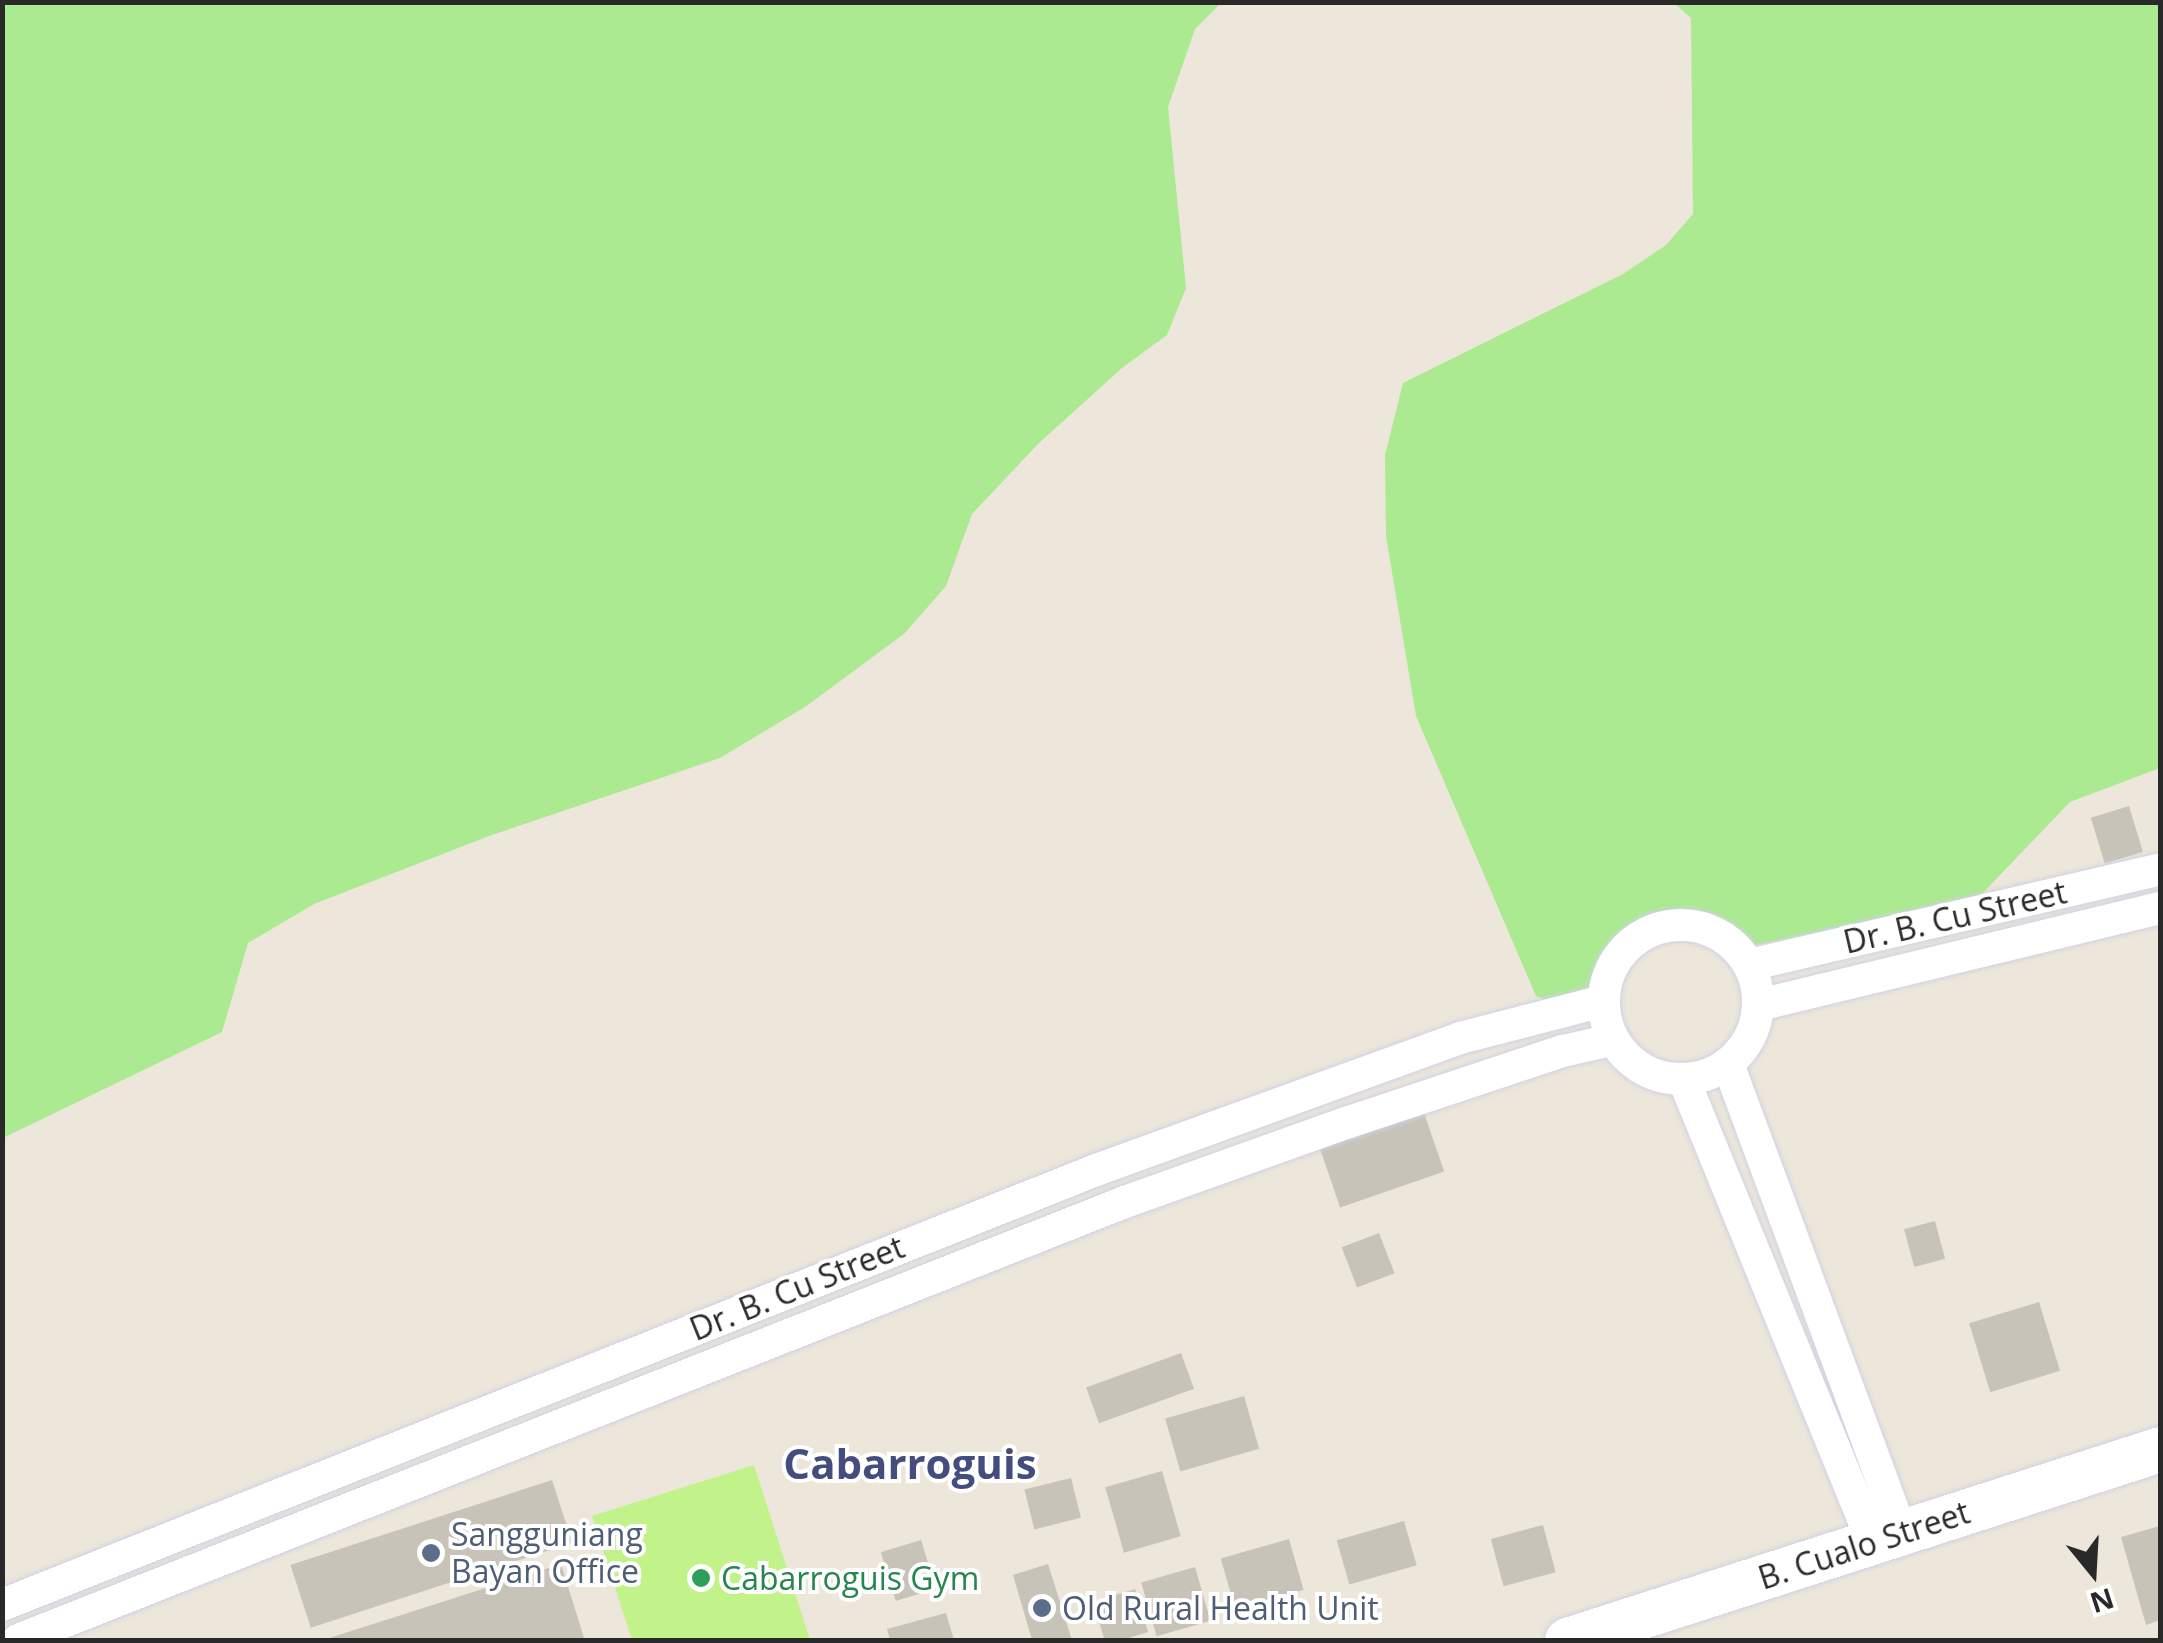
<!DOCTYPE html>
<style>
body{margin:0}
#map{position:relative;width:2163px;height:1643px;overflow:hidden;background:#ede6da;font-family:"Open Sans",sans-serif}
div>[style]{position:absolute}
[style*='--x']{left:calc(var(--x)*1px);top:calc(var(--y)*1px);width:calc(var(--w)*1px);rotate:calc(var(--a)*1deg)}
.green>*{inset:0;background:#abea90}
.pitch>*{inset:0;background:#c2f38a}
.building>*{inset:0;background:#c8c3b9;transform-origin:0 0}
.roads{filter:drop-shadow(0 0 2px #cfd2e4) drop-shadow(0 0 2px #cfd2e4)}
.street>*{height:32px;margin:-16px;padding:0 16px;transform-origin:16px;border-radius:16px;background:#fff}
.street>.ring{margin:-16px;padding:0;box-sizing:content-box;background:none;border:32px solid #fff;border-radius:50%}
.secondary>*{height:45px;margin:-22.5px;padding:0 22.5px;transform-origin:22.5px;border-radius:22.5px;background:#fff}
.dots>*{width:28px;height:28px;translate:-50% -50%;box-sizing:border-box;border:5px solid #fff;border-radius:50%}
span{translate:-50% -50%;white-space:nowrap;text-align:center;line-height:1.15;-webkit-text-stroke:8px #fff;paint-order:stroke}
.street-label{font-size:32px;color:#292929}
.service-label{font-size:32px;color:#4e5e75}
.left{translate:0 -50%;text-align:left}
.leisure-label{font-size:32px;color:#27864d}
.district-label{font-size:42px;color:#454d7f;font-weight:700}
.frame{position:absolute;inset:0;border:5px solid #292929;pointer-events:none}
.north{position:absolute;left:2043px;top:1523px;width:100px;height:100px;-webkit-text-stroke:8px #fff;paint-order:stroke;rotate:162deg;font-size:28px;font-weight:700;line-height:40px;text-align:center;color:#292929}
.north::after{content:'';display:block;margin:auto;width:35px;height:45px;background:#292929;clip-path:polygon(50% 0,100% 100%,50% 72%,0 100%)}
</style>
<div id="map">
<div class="green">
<div style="clip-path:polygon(2px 3px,3px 2px,1221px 3px,1195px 29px,1168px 107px,1186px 288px,1167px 335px,1122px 368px,1039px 443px,972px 514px,946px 586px,904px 634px,805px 707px,720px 758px,489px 836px,314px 904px,248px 943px,222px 1032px,3px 1138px)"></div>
<div style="clip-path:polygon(1674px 3px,2160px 3px,2160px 768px,2070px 802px,1978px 898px,1738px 949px,1722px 936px,1683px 925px,1643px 935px,1614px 962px,1603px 1001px,1605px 1021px,1536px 996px,1416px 716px,1386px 536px,1385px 455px,1403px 383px,1623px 274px,1666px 245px,1693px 214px,1691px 18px)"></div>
</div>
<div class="pitch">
<div style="clip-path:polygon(754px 1465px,810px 1640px,632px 1640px,592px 1516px)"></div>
</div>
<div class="building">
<div style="left:2129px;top:806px;width:48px;height:40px;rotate:73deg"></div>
<div style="left:1424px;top:1113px;width:62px;height:110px;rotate:71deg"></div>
<div style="left:1935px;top:1221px;width:39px;height:32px;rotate:75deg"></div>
<div style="left:1379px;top:1233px;width:43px;height:40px;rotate:69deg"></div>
<div style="left:2039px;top:1302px;width:72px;height:73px;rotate:73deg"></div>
<div style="left:1181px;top:1353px;width:38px;height:101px;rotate:70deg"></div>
<div style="left:1244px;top:1396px;width:55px;height:82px;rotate:74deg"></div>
<div style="left:1162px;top:1471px;width:68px;height:59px;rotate:74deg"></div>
<div style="left:1071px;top:1478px;width:41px;height:48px;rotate:76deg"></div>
<div style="left:552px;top:1480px;width:66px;height:275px;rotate:72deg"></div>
<div style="left:1404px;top:1521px;width:46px;height:70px;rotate:74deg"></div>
<div style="left:1543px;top:1525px;width:49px;height:54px;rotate:75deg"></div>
<div style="clip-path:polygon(2160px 1526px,2160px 1620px,2146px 1625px,2121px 1537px)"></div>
<div style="left:1289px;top:1539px;width:53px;height:71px;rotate:74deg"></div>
<div style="left:921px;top:1540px;width:51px;height:42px;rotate:73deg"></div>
<div style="clip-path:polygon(561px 1564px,584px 1638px,323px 1640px)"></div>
<div style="clip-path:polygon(1048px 1564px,1072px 1640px,1032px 1640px,1013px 1575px)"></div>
<div style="left:1195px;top:1567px;width:56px;height:56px;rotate:74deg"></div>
<div style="left:1135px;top:1589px;width:45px;height:44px;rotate:73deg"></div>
<div style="clip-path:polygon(946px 1613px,954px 1640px,890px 1640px,887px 1629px)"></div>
</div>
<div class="roads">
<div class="street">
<div class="ring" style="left:1604px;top:925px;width:122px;height:122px"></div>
<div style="--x:1749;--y:965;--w:422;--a:-13.1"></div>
<div style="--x:1759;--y:1005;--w:413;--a:-13.6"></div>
<div style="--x:1728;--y:1064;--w:501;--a:69.68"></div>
<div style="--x:1684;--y:1080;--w:500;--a:67.79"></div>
<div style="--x:2;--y:1605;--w:1177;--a:-21.68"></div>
<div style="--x:1096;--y:1170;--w:387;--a:-19.9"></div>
<div style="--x:1460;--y:1038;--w:148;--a:-14.5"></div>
<div style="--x:18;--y:1640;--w:1191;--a:-21.59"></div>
<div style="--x:1125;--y:1202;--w:235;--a:-19.7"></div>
<div style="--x:1346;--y:1123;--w:229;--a:-18.4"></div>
<div style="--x:1563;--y:1051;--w:50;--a:-12.7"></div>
</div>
<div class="secondary">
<div style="--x:1567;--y:1640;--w:623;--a:-17.85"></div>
</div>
</div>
<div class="dots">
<div style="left:431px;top:1553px;background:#5c6f8a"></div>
<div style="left:701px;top:1578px;background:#2e9e5b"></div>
<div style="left:1042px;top:1608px;background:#5c6f8a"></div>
</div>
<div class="street-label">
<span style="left:1955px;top:917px;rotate:-13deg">Dr. B. Cu Street</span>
<span style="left:797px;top:1288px;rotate:-22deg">Dr. B. Cu Street</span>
<span style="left:1864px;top:1545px;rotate:-18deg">B. Cualo Street</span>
</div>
<div class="service-label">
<span class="left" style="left:451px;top:1553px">Sangguniang<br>Bayan Office</span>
<span class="left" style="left:1062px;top:1608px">Old Rural Health Unit</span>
</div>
<div class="leisure-label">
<span class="left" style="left:721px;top:1578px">Cabarroguis Gym</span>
</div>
<div class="district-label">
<span style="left:910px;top:1463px">Cabarroguis</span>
</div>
<div class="frame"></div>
<div class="north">N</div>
</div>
